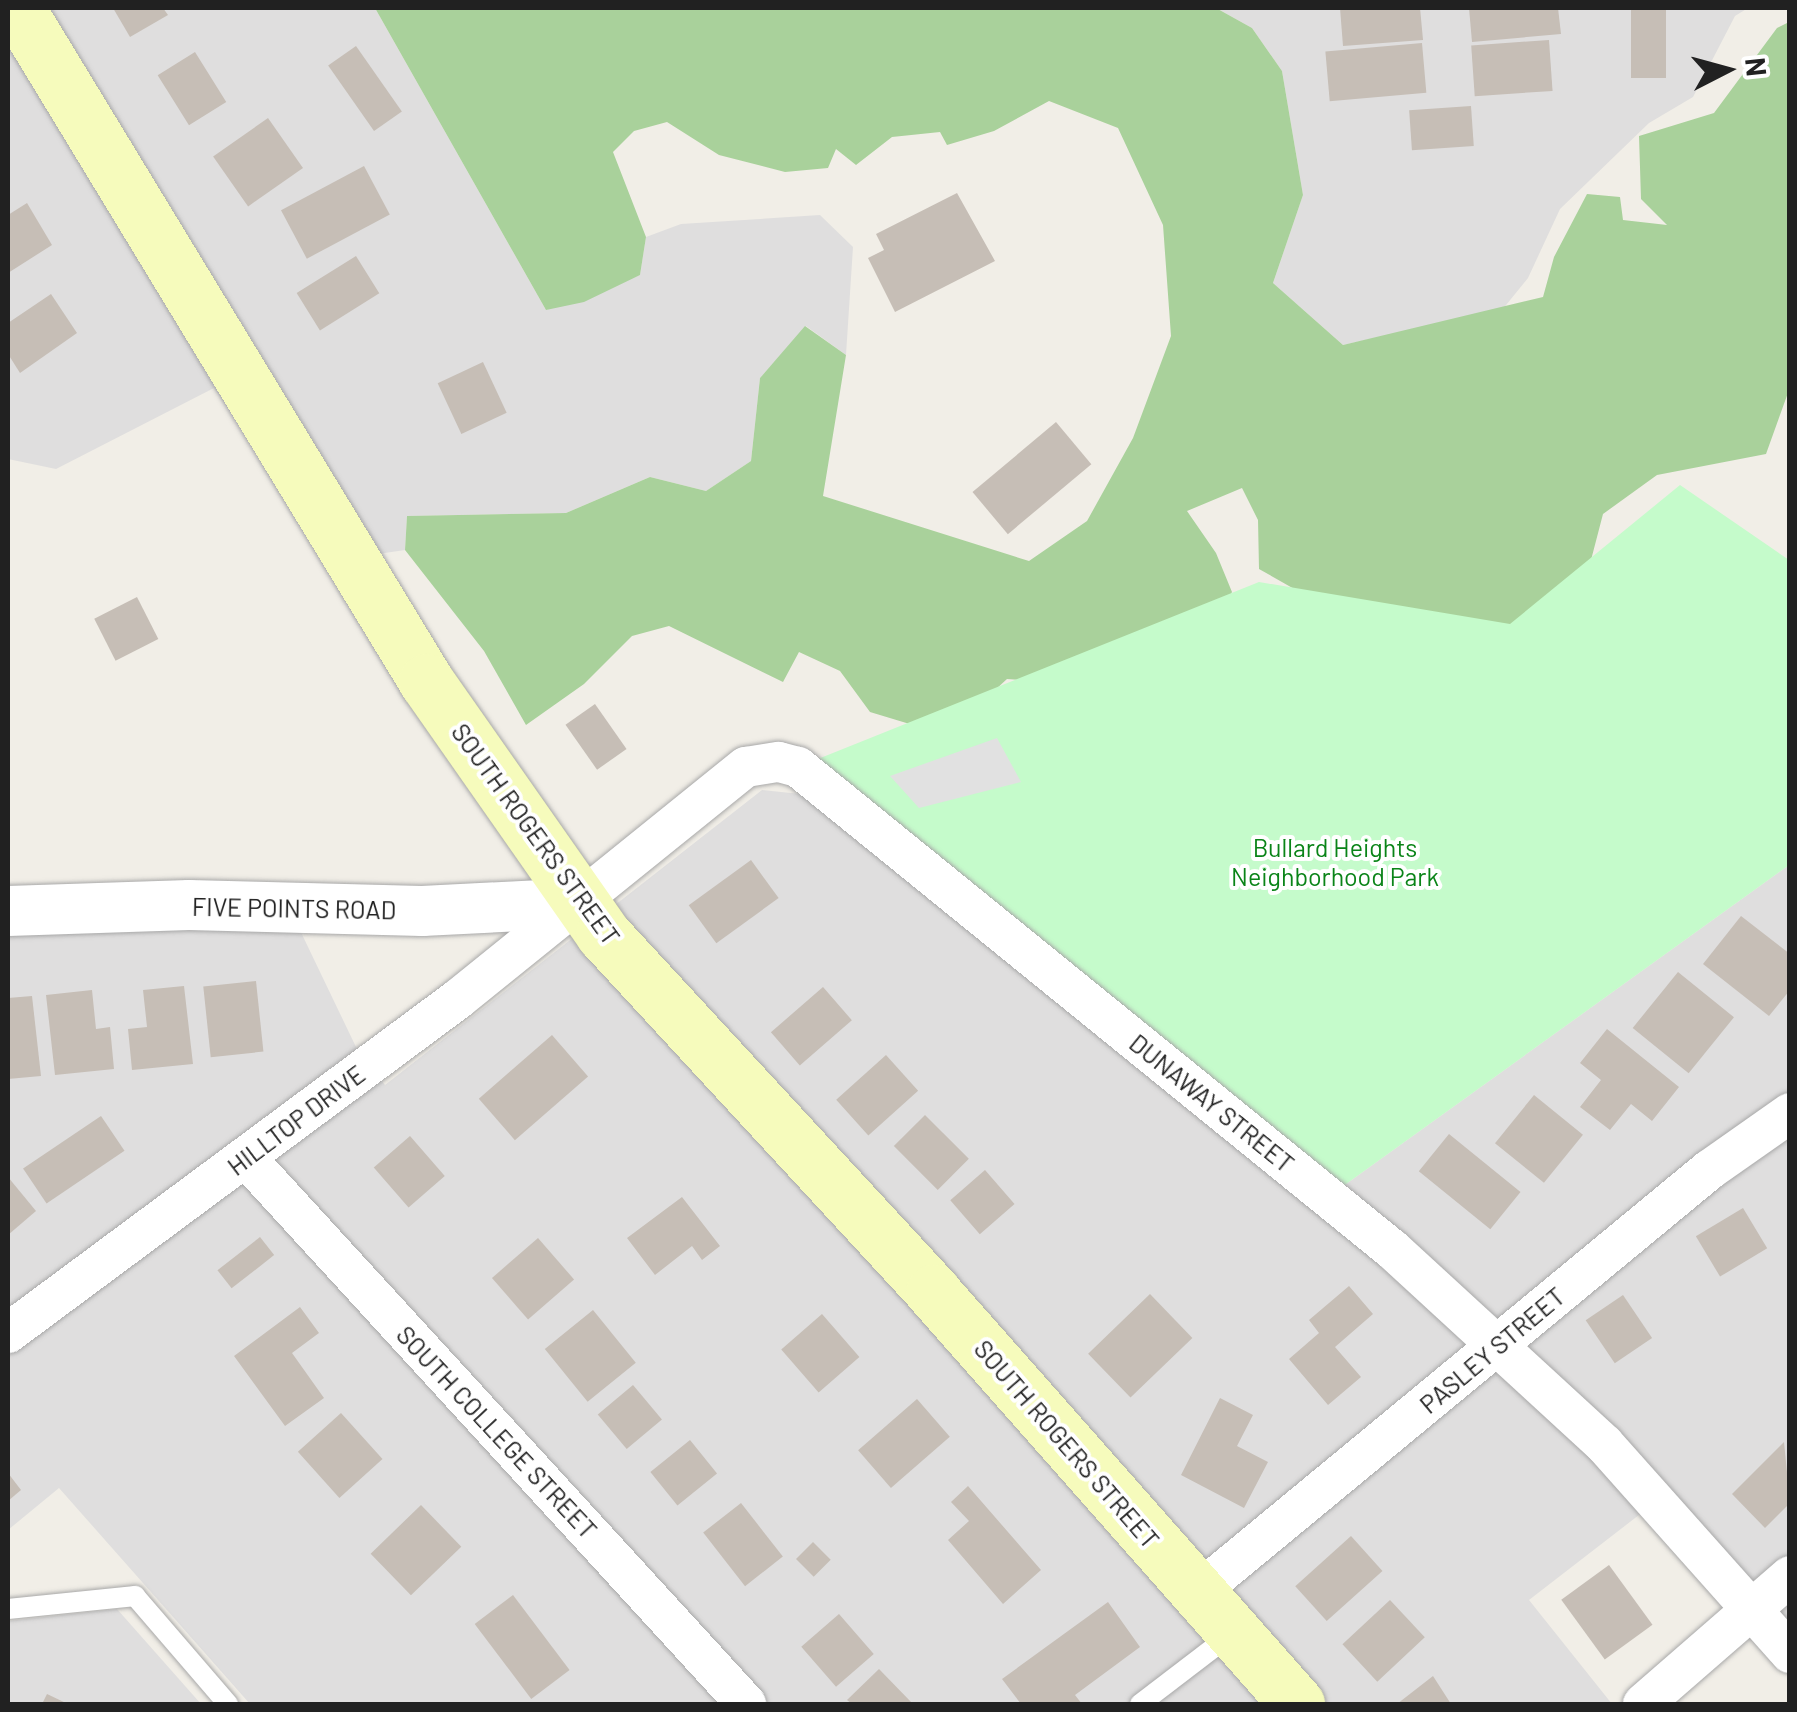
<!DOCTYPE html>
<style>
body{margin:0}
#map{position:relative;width:1797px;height:1712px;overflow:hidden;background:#f1eee7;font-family:Barlow,sans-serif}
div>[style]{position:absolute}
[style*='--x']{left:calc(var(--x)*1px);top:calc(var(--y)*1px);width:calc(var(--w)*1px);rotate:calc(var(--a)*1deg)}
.residential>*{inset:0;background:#dfdede}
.forest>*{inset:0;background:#a9d19b}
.park>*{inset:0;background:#c5fbcb}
.parking>*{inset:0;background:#e1e1e1}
.building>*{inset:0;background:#c6beb6;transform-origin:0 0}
.roads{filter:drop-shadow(0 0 2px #a8a8a8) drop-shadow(0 0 2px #a8a8a8)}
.service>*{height:20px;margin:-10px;padding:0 10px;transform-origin:10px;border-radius:10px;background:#fff}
.minor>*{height:40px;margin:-20px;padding:0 20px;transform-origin:20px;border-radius:20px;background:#fff}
.tertiary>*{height:50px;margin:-25px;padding:0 25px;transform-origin:25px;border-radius:25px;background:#fff}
.secondary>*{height:55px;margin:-27.5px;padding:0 27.5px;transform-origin:27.5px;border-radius:27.5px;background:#f6fbbc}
span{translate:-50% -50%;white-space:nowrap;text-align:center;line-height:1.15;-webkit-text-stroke:8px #fff;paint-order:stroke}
.street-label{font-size:25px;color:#212121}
.park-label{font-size:25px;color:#0a8418}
.frame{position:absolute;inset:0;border:10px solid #212121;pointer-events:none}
.north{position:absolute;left:1677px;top:20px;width:100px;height:100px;-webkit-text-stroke:8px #fff;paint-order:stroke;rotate:84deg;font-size:28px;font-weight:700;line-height:40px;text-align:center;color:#212121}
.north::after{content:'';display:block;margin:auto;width:35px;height:45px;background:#212121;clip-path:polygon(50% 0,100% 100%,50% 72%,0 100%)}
</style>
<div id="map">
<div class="residential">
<div style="clip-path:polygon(8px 8px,375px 8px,546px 310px,640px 275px,646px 237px,681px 224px,820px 215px,853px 247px,846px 355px,806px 326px,760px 378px,751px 461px,706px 491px,650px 477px,566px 513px,407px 516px,405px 550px,330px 561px,214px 388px,56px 469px,8px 459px)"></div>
<div style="clip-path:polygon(1216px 8px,1748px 8px,1735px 16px,1693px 97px,1649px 123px,1560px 209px,1528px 278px,1502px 310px,1343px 345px,1273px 283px,1303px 195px,1282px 71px,1252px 28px)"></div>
<div style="clip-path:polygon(762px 790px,810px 795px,1358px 1241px,1648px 1508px,1529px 1600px,1612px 1704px,250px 1704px,59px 1488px,8px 1530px,8px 935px,297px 924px,356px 1047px,385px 1085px)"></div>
<div style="clip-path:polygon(1789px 865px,1789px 1624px,1502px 1321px,1328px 1197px)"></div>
<div style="clip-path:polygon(117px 1609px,201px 1704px,8px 1704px,8px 1621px)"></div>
</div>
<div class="forest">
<div style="clip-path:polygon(375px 8px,1216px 8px,1252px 28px,1282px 71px,1303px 195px,1273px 283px,1343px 345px,1543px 297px,1554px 257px,1587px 194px,1620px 197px,1623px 220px,1667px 225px,1641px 199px,1639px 136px,1714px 113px,1777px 28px,1789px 22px,1789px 390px,1766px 454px,1657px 475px,1603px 514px,1578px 610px,1495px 647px,1326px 607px,1259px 569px,1258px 520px,1242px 488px,1187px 511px,1216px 553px,1232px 592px,1197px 654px,1102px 685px,1007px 679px,946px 735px,870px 712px,840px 671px,799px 652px,783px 682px,669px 626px,632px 636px,584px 684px,526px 725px,484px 651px,405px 550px,407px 516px,566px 513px,650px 477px,706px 491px,751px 461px,760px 378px,805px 326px,846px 355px,823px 496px,1029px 561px,1087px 521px,1133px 438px,1171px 336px,1163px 225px,1118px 128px,1049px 101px,994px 131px,947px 145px,940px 132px,892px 137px,856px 165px,836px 149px,828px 168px,785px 172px,719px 155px,667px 122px,634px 131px,613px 152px,646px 237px,640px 275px,584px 302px,546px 310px)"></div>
</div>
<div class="park">
<div style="clip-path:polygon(1680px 485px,1789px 560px,1789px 865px,1328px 1197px,798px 767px,1259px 582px,1510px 624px)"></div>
</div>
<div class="parking">
<div style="clip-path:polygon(997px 738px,1021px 782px,919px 808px,890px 776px)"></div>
</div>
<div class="building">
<div style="clip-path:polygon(113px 8px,163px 8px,168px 15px,130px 37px)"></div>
<div style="clip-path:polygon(1340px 8px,1420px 8px,1423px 40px,1343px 46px)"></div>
<div style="clip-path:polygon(1469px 8px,1558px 8px,1561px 34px,1472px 42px)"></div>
<div style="left:1631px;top:8px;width:35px;height:70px"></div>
<div style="left:1549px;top:40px;width:51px;height:78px;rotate:86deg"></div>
<div style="left:1422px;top:43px;width:50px;height:97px;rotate:85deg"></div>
<div style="left:356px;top:46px;width:80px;height:34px;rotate:55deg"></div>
<div style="left:195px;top:52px;width:59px;height:44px;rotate:58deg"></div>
<div style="left:1471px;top:106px;width:40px;height:62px;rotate:86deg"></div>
<div style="left:268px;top:118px;width:61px;height:67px;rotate:55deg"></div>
<div style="left:364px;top:166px;width:55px;height:94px;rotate:62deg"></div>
<div style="clip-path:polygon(957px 193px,995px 261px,895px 312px,868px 258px,884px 250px,876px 234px)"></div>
<div style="clip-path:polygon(27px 203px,52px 245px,8px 273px,8px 215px)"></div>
<div style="left:356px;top:256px;width:44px;height:70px;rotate:58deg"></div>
<div style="clip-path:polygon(51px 294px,77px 333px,20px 373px,8px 354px,8px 323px)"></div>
<div style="left:483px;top:362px;width:56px;height:50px;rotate:65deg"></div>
<div style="left:1056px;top:422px;width:55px;height:109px;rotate:50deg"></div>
<div style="left:137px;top:597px;width:47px;height:48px;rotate:63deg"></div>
<div style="left:595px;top:704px;width:55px;height:36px;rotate:55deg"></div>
<div style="left:751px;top:860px;width:47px;height:77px;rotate:54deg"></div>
<div style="clip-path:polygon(1741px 916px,1790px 954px,1790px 990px,1769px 1016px,1703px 964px)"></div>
<div style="left:1678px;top:972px;width:72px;height:72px;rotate:39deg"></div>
<div style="left:256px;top:981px;width:71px;height:53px;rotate:84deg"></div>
<div style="clip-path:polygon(184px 986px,193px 1064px,132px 1070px,128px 1029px,147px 1027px,143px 990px)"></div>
<div style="left:823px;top:987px;width:44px;height:69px;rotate:49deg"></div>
<div style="clip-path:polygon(92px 990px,96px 1029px,110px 1027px,114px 1069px,55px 1075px,46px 995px)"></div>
<div style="clip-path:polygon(32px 996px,41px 1076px,8px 1079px,8px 998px)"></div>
<div style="clip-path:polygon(1607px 1029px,1679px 1087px,1652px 1121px,1631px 1104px,1610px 1130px,1580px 1107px,1601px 1080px,1580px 1063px)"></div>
<div style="left:552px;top:1035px;width:55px;height:97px;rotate:49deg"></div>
<div style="left:886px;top:1055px;width:48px;height:67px;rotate:48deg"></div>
<div style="left:1534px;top:1095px;width:63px;height:62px;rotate:39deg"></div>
<div style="left:925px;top:1115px;width:62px;height:44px;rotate:45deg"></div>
<div style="left:101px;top:1116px;width:42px;height:94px;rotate:56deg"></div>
<div style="left:1449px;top:1134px;width:92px;height:48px;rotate:39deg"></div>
<div style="left:410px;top:1136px;width:53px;height:48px;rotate:49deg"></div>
<div style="left:985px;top:1170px;width:45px;height:46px;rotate:49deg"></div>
<div style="clip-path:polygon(8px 1177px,36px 1211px,8px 1235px)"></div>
<div style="clip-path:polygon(682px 1197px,720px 1246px,702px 1260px,692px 1246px,655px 1275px,627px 1238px)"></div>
<div style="left:1743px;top:1208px;width:47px;height:55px;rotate:59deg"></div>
<div style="left:260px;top:1237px;width:23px;height:54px;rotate:52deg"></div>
<div style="left:538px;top:1238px;width:55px;height:61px;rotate:49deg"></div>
<div style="clip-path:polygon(1349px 1286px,1373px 1314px,1335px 1347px,1361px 1377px,1328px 1405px,1289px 1359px,1319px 1333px,1309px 1320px)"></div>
<div style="left:1150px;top:1294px;width:61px;height:86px;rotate:46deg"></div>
<div style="left:1623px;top:1295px;width:52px;height:45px;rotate:56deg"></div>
<div style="clip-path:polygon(300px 1307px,319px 1333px,292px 1353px,324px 1398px,285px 1426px,234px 1356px)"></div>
<div style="left:593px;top:1310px;width:68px;height:62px;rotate:51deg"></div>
<div style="left:822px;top:1314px;width:57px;height:54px;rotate:49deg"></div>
<div style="left:633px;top:1385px;width:45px;height:46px;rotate:50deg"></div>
<div style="clip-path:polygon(1220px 1398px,1253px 1415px,1237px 1446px,1268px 1462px,1244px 1508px,1181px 1475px)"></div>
<div style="left:917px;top:1399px;width:50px;height:78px;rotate:49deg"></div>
<div style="left:341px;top:1413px;width:62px;height:58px;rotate:48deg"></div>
<div style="left:690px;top:1440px;width:43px;height:51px;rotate:51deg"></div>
<div style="clip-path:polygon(1784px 1442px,1790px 1503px,1765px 1528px,1732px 1494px)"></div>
<div style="clip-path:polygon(8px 1473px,21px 1490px,8px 1501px)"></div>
<div style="clip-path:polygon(968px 1486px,1041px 1570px,1003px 1604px,948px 1540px,969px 1521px,951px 1502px)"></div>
<div style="left:741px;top:1503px;width:68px;height:48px;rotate:52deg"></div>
<div style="left:421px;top:1505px;width:58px;height:70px;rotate:46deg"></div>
<div style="left:1351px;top:1536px;width:47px;height:75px;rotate:48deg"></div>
<div style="left:813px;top:1542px;width:25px;height:24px;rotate:45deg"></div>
<div style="left:1609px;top:1565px;width:74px;height:59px;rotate:54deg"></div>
<div style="left:513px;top:1595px;width:94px;height:48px;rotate:53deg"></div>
<div style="left:1390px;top:1600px;width:51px;height:65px;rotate:47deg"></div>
<div style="clip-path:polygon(1108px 1602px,1140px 1647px,1075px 1695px,1082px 1704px,1021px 1704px,1002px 1679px)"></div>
<div style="left:839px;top:1614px;width:53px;height:50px;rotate:49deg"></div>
<div style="clip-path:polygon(879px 1669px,913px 1704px,852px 1704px,847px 1700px)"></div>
<div style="clip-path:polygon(1433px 1676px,1451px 1704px,1397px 1704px)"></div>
<div style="clip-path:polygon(47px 1694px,68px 1704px,42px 1704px)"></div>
</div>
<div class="roads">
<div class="service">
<div style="--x:8;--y:1609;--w:128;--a:-5.8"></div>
<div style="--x:135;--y:1596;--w:143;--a:49.3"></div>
<div style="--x:1140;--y:1704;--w:117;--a:-37.4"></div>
</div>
<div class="minor">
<div style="--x:247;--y:1159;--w:739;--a:47.52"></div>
<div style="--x:8;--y:1333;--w:560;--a:-36.58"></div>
<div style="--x:458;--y:999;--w:370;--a:-38.9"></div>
<div style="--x:746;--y:767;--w:33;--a:-9"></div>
<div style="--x:779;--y:762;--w:20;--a:15"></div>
<div style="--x:798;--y:767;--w:766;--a:39.07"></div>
<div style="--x:1393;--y:1250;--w:287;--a:42.6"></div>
<div style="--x:1604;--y:1444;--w:280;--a:48.3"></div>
<div style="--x:1198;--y:1592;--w:663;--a:-39.55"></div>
<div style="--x:1709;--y:1170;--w:99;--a:-35.1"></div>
<div style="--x:1643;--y:1704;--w:195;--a:-41"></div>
</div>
<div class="tertiary">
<div style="--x:8;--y:911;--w:181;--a:-1.9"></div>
<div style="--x:189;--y:905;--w:233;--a:1.5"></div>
<div style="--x:422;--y:911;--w:159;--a:-2.9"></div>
</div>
<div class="secondary">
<div style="--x:17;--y:8;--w:788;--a:58.71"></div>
<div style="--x:426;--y:681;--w:309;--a:55"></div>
<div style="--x:603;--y:934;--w:487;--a:47.3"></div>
<div style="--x:933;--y:1292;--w:550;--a:48.54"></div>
</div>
</div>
<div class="street-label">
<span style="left:536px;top:834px;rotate:54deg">SOUTH ROGERS STREET</span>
<span style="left:294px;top:908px;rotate:1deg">FIVE POINTS ROAD</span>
<span style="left:1212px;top:1103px;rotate:39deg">DUNAWAY STREET</span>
<span style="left:296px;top:1120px;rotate:-37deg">HILLTOP DRIVE</span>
<span style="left:1492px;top:1350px;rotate:-40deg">PASLEY STREET</span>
<span style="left:497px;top:1432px;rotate:47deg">SOUTH COLLEGE STREET</span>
<span style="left:1067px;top:1444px;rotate:49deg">SOUTH ROGERS STREET</span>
</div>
<div class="park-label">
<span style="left:1335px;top:862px">Bullard Heights<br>Neighborhood Park</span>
</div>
<div class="frame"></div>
<div class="north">N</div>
</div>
